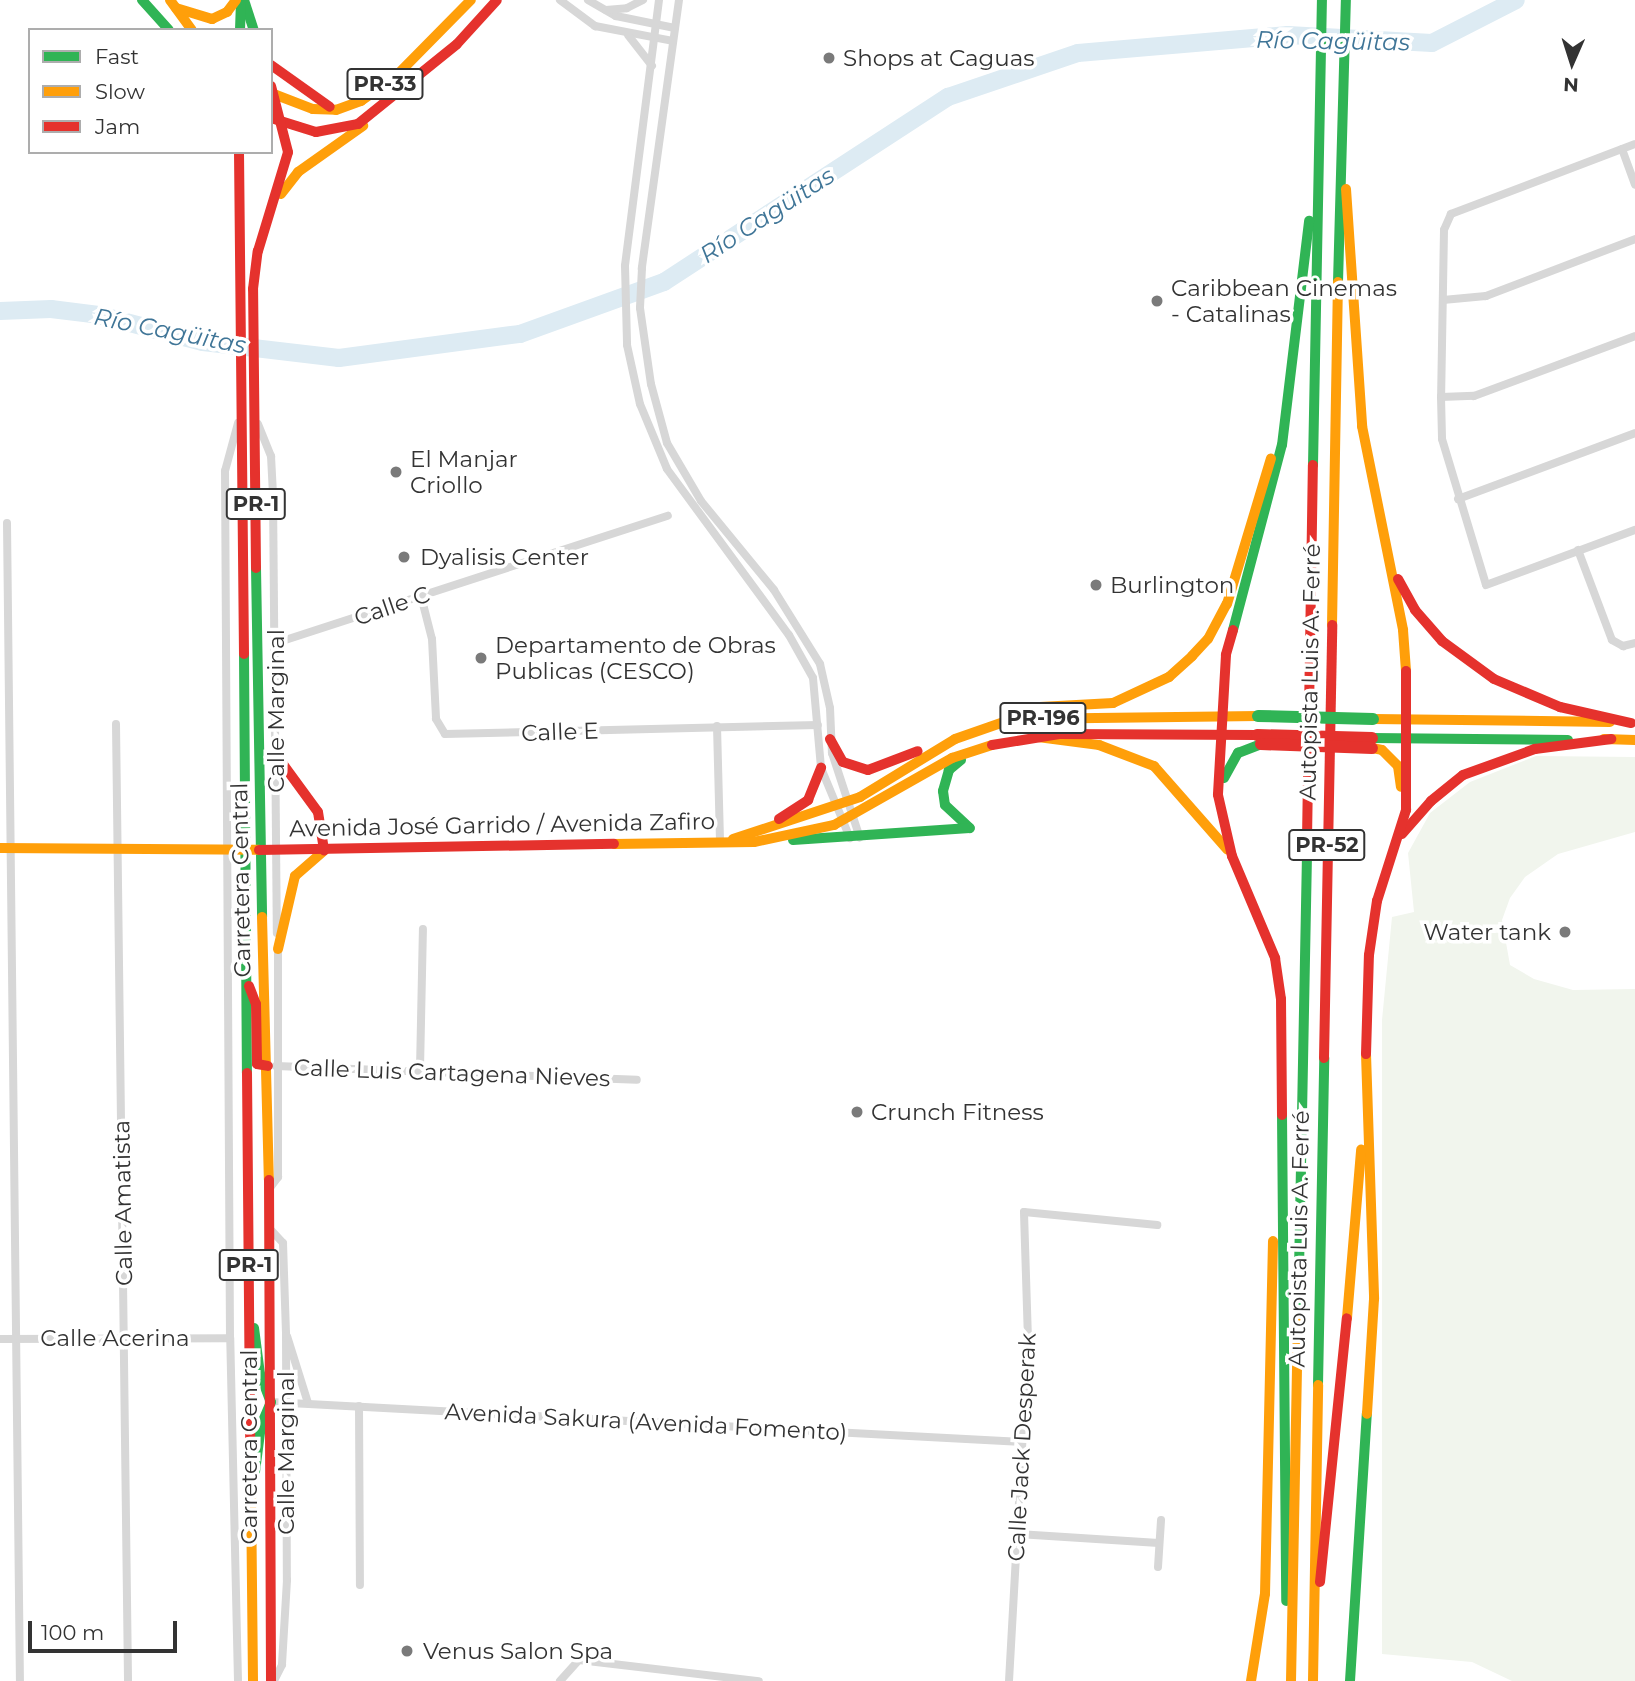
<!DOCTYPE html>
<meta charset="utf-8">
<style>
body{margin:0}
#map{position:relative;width:1635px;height:1681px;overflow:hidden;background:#fff;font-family:Montserrat,sans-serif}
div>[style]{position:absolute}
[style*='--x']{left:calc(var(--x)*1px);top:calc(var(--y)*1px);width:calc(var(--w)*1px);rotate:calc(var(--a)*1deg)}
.green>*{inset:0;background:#f1f5ed}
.river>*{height:18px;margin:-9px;padding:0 9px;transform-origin:9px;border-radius:9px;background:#ddebf3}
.street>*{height:8px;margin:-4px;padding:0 4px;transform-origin:4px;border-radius:4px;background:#d7d7d7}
.fast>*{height:10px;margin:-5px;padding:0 5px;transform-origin:5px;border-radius:5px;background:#30b455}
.slow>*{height:10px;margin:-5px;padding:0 5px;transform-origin:5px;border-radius:5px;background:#ff9f0a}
.jam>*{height:10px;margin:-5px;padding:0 5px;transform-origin:5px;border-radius:5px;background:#e5322d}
.fast-bridge>*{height:12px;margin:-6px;padding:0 6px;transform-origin:6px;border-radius:6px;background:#30b455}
.jam-bridge>*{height:12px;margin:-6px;padding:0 6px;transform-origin:6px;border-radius:6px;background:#e5322d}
.dots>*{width:19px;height:19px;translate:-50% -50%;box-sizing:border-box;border:4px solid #fff;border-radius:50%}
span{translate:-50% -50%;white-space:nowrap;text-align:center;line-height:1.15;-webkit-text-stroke:7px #fff;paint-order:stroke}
.shield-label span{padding:2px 5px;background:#fff;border:2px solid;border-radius:5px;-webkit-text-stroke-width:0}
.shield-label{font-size:21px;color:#333;font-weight:700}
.poi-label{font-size:23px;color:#333}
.left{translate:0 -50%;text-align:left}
.right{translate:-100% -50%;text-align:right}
.street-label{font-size:23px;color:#333}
.water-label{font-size:24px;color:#3f7597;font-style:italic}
.legend{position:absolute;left:28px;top:28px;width:245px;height:126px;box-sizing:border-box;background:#fff;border:2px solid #adadad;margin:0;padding:9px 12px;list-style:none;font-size:21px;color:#333}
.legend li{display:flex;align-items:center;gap:14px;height:35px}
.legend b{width:35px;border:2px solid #adadad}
.north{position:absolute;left:1537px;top:28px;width:70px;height:70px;-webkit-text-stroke:5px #fff;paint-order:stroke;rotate:183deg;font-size:19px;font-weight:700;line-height:28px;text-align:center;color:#333}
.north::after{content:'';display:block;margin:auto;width:24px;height:32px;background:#333;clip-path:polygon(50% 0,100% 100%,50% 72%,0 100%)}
.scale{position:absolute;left:28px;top:1621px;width:149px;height:32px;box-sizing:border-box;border:4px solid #333;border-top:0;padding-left:9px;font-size:21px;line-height:24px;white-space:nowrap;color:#333;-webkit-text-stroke:5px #fff;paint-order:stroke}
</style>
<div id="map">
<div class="green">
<div style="clip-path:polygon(1536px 756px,1635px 757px,1635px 832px,1558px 854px,1525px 877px,1510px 898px,1502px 920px,1510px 965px,1534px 979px,1573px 990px,1635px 989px,1635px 1681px,1512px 1681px,1472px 1662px,1382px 1654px,1382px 1020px,1392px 917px,1414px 912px,1408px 853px,1430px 813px,1470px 782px)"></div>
</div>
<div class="river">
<div style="--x:0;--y:311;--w:51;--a:-2.2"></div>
<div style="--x:51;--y:309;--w:48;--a:7.1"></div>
<div style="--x:99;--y:315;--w:107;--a:14.6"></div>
<div style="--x:203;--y:342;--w:137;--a:6.7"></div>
<div style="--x:339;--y:358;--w:183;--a:-7.6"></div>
<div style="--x:520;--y:334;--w:153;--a:-19.9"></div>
<div style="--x:664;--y:282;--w:339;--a:-33.1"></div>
<div style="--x:948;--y:97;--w:137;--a:-18.7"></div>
<div style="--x:1078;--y:53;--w:211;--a:-4.9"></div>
<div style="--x:1288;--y:35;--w:144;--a:3.2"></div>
<div style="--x:1432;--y:43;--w:94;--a:-27.1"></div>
</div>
<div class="street">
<div style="--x:560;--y:0;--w:44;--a:36.6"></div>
<div style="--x:595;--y:26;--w:79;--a:10.9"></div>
<div style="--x:588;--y:0;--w:32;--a:30"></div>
<div style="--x:616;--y:16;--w:60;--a:11.5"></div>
<div style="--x:659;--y:0;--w:268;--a:97.3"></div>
<div style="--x:625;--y:266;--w:79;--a:88.5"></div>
<div style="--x:627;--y:345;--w:60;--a:77.6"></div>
<div style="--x:640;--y:404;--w:70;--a:67.4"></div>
<div style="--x:667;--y:469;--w:206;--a:53.7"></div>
<div style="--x:789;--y:635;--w:49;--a:60.8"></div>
<div style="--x:813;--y:678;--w:90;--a:84.9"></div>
<div style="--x:821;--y:768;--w:76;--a:67.5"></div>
<div style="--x:679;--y:0;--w:271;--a:97.9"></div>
<div style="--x:642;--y:268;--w:40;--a:92.9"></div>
<div style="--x:640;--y:308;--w:77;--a:81.8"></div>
<div style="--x:651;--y:384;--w:61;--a:74.8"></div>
<div style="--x:667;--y:443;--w:67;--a:59.6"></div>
<div style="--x:701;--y:501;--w:115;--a:50.6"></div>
<div style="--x:774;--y:590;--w:87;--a:58.1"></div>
<div style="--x:820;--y:664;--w:45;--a:77.2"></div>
<div style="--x:830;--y:708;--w:45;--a:87.5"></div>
<div style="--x:832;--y:753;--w:89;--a:71.8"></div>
<div style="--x:606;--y:10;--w:21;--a:-5"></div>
<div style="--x:627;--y:8;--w:18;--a:-27"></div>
<div style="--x:628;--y:35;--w:39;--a:52"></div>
<div style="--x:1635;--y:144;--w:197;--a:159.2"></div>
<div style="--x:1451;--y:214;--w:17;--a:114"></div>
<div style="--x:1444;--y:230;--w:167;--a:91"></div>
<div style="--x:1441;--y:397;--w:42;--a:88.6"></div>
<div style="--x:1442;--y:439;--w:152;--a:73.2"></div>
<div style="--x:1486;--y:585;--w:159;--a:-20.3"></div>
<div style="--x:1622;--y:149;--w:38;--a:70"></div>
<div style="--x:1443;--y:300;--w:43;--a:-5.3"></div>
<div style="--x:1486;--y:296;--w:160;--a:-20.9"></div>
<div style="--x:1441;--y:397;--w:33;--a:-2"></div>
<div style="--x:1474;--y:396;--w:172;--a:-20.4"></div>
<div style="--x:258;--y:424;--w:35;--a:68"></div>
<div style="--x:271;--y:456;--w:38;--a:87"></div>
<div style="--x:273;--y:494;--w:439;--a:89.5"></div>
<div style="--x:1458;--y:499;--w:189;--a:-20.4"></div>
<div style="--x:7;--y:523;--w:1158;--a:89.36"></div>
<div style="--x:1578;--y:550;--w:96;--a:69.3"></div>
<div style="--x:1612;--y:640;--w:13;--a:29"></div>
<div style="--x:1623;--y:646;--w:12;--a:-14"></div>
<div style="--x:421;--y:596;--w:44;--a:75.7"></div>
<div style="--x:432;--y:639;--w:80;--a:87.1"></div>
<div style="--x:436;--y:719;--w:17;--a:59"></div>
<div style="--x:445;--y:734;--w:373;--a:-1.4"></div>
<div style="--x:276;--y:643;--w:412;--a:-18"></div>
<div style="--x:116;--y:724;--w:957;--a:89.28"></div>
<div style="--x:717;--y:726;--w:115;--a:88.5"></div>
<div style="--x:276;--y:1066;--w:361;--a:2.2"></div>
<div style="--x:420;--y:1069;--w:140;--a:-88.8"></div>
<div style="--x:269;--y:1189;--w:15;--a:-53"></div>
<div style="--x:278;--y:1177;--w:231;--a:-90"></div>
<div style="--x:270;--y:1229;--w:19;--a:47"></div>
<div style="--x:283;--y:1243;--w:90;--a:88.1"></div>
<div style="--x:286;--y:1333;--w:247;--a:89.8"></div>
<div style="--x:287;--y:1580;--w:85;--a:93.4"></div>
<div style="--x:282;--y:1665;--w:18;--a:117"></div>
<div style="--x:287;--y:1336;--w:70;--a:72.6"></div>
<div style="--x:0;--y:1339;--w:230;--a:-0.2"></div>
<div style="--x:271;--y:1402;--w:752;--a:3.05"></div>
<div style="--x:359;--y:1406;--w:179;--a:89.7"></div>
<div style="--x:1018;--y:1534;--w:141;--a:3.7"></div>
<div style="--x:1158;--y:1567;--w:47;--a:-86.3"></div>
<div style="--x:238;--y:1681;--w:343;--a:-91.3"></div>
<div style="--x:230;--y:1338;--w:867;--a:-90.33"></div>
<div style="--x:225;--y:471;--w:50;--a:-74.8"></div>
<div style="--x:560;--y:1681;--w:28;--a:-48"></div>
<div style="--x:579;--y:1660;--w:181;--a:6.7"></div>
<div style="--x:1009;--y:1681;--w:342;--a:-86.8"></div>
<div style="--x:1028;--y:1340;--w:128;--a:-91.8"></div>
<div style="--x:1024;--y:1212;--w:134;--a:5.6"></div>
</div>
<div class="fast">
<div style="--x:142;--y:0;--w:40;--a:48"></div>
<div style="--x:244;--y:0;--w:32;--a:72"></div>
<div style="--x:240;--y:30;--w:30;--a:-88"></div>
<div style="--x:1338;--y:282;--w:282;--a:-88.4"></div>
<div style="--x:1313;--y:465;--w:465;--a:-88.9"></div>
<div style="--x:256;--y:568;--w:349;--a:89"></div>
<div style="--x:1233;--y:630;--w:191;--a:-75.2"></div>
<div style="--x:1282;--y:445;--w:226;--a:-83.1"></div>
<div style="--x:244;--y:654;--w:419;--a:89.6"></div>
<div style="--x:1372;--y:738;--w:196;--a:0.6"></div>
<div style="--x:961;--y:760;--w:16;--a:140"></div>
<div style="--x:949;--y:770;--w:22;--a:106"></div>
<div style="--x:943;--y:791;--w:14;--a:82"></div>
<div style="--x:945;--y:805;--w:34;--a:43"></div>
<div style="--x:1224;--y:778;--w:29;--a:-61"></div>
<div style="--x:1238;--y:753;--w:25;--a:-21"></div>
<div style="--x:793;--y:840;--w:177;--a:-3.9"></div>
<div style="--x:1282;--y:1115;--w:486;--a:89.5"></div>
<div style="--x:1298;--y:1323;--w:483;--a:-88.9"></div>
<div style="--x:254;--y:1328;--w:46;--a:82.6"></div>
<div style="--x:260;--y:1374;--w:30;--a:69"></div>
<div style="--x:271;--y:1402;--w:25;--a:113"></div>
<div style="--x:261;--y:1425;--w:47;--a:97.3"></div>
<div style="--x:1318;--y:1385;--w:327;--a:-88.9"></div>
<div style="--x:1350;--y:1681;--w:268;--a:-86.4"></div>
</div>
<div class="slow">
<div style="--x:170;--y:0;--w:37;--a:54"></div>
<div style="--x:176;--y:8;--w:38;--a:17"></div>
<div style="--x:212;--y:19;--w:17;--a:-25"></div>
<div style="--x:227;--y:12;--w:15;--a:-53"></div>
<div style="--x:271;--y:93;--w:45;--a:20.9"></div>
<div style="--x:313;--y:109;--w:23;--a:2"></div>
<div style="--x:336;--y:110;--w:27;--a:-20"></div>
<div style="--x:361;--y:101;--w:42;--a:-35.2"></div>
<div style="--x:395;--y:77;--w:108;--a:-45.4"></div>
<div style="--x:1346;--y:189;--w:238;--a:86.1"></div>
<div style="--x:1362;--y:426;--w:208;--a:78.6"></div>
<div style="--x:1403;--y:630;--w:41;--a:85.8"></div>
<div style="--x:281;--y:194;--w:28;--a:-52"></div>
<div style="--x:298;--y:172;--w:80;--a:-35.3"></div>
<div style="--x:1332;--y:625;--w:343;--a:-89"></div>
<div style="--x:1012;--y:719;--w:30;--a:-23"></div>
<div style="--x:1040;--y:707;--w:73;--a:-3.1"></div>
<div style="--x:1113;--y:703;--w:62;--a:-24.9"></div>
<div style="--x:1169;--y:677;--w:31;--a:-42"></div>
<div style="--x:1192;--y:656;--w:23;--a:-47"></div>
<div style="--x:1208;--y:639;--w:40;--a:-62"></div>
<div style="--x:1227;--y:604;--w:152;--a:-73.2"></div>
<div style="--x:1373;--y:719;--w:237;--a:0.7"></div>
<div style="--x:1038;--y:737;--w:62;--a:7.5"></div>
<div style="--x:1099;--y:745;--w:59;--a:20.9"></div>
<div style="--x:1154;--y:766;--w:111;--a:48.7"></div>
<div style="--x:1604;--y:739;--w:31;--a:2"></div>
<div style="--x:1372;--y:748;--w:10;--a:11"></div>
<div style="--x:1382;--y:750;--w:23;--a:45"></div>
<div style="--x:1398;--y:766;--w:21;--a:82"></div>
<div style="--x:733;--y:839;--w:134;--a:-18.3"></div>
<div style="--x:860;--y:797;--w:111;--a:-31.4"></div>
<div style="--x:955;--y:739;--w:60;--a:-19.3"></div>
<div style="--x:1012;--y:719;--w:246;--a:-0.7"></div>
<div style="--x:614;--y:844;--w:140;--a:-0.8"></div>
<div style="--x:754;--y:842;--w:82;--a:-12"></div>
<div style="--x:834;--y:825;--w:136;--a:-29.6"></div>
<div style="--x:952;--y:758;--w:42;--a:-18"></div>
<div style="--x:0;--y:848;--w:259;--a:0.4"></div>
<div style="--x:262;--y:917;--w:263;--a:88.5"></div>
<div style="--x:278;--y:949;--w:75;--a:-76.9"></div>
<div style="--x:295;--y:876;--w:38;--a:-41"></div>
<div style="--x:1366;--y:1054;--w:245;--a:88.1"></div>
<div style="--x:1374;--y:1299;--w:115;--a:93.5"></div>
<div style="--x:1347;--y:1318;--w:169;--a:-85.2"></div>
<div style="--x:251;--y:1490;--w:191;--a:89.4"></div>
<div style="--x:1251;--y:1681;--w:88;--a:-80.9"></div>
<div style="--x:1265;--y:1594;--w:353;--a:-88.7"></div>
<div style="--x:1291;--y:1681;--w:358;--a:-88.9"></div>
<div style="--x:1313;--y:1681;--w:296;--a:-89"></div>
</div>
<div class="jam">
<div style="--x:271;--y:65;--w:72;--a:35.4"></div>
<div style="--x:271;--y:118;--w:47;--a:17.3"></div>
<div style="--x:316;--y:132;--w:43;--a:-10.8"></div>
<div style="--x:358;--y:124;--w:127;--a:-38.9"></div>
<div style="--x:457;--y:44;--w:59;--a:-47.7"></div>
<div style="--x:239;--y:152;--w:502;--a:89.43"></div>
<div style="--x:257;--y:510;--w:23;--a:-45"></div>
<div style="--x:256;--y:568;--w:279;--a:-90.6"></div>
<div style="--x:253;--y:289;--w:38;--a:-83"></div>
<div style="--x:258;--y:251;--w:103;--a:-73.1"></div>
<div style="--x:288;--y:152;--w:68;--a:-104.4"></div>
<div style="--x:1398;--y:579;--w:35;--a:61"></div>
<div style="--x:1415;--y:610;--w:41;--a:48.9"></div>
<div style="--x:1442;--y:641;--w:64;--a:36.2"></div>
<div style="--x:1494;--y:679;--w:72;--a:23"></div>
<div style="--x:1560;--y:707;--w:73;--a:12.7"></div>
<div style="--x:1233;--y:630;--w:26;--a:106"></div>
<div style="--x:1226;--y:655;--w:140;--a:93.3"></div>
<div style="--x:1218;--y:795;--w:63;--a:77.1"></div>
<div style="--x:1232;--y:856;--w:111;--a:67.1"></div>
<div style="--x:1275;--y:958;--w:41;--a:81.7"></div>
<div style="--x:1281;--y:999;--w:116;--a:89.5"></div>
<div style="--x:830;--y:739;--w:26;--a:61"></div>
<div style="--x:843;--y:762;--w:26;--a:18"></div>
<div style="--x:868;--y:770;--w:53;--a:-20.8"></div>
<div style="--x:992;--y:745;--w:68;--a:-9.3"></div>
<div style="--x:1059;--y:734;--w:198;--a:0.3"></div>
<div style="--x:277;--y:756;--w:69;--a:53.8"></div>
<div style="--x:318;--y:812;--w:39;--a:81"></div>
<div style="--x:779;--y:819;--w:35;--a:-33"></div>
<div style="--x:808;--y:800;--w:35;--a:-68"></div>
<div style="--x:1402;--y:834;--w:44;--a:-48.7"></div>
<div style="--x:1431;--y:801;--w:41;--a:-39.1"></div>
<div style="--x:1463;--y:775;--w:77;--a:-19.9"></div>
<div style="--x:1535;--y:749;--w:77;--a:-7.5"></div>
<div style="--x:1307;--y:840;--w:375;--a:-89.1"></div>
<div style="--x:259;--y:850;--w:355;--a:-1"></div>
<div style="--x:249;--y:986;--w:19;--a:69"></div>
<div style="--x:256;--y:1004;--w:60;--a:89"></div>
<div style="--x:257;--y:1064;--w:11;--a:10"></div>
<div style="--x:1366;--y:1054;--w:99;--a:-88.3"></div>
<div style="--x:1369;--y:955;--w:55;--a:-81.6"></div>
<div style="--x:1377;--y:901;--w:96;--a:-72.3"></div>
<div style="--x:1406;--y:810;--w:139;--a:-90"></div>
<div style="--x:1324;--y:1058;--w:433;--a:-88.9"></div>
<div style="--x:247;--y:1073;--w:417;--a:89.5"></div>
<div style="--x:269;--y:1180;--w:501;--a:89.77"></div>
<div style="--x:1320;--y:1582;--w:265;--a:-84.2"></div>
</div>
<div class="fast-bridge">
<div style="--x:1258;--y:716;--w:115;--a:1.5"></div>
</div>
<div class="jam-bridge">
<div style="--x:1257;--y:735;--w:115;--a:1.5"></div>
<div style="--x:1261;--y:744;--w:111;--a:2.1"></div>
</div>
<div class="dots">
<div style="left:829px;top:58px;background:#7a7a7a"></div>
<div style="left:1157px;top:301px;background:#7a7a7a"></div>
<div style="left:396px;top:472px;background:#7a7a7a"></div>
<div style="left:404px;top:557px;background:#7a7a7a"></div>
<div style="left:1096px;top:585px;background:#7a7a7a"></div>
<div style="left:481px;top:658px;background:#7a7a7a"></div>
<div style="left:1565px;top:932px;background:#7a7a7a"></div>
<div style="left:857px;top:1112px;background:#7a7a7a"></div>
<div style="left:407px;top:1651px;background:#7a7a7a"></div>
</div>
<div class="shield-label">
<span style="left:385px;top:84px">PR-33</span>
<span style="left:256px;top:504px">PR-1</span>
<span style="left:1043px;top:718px">PR-196</span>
<span style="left:1327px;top:845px">PR-52</span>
<span style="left:249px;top:1265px">PR-1</span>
</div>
<div class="poi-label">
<span class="left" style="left:843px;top:58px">Shops at Caguas</span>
<span class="left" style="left:1171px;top:301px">Caribbean Cinemas<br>- Catalinas</span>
<span class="left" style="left:410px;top:472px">El Manjar<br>Criollo</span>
<span class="left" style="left:420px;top:557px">Dyalisis Center</span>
<span class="left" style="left:1110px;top:585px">Burlington</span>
<span class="left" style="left:495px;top:658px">Departamento de Obras<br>Publicas (CESCO)</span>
<span class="right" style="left:1551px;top:932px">Water tank</span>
<span class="left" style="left:871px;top:1112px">Crunch Fitness</span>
<span class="left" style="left:423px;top:1651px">Venus Salon Spa</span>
</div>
<div class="street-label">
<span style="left:392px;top:606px;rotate:-19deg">Calle C</span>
<span style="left:1310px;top:672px;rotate:-89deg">Autopista Luis A. Ferré</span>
<span style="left:276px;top:711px;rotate:-90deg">Calle Marginal</span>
<span style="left:560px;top:732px;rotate:-2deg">Calle E</span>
<span style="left:502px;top:825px;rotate:-1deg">Avenida José Garrido / Avenida Zafiro</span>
<span style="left:241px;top:880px;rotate:-91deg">Carretera Central</span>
<span style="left:452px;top:1073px;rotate:2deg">Calle Luis Cartagena Nieves</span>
<span style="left:123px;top:1203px;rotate:-91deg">Calle Amatista</span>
<span style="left:1299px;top:1239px;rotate:-89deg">Autopista Luis A. Ferré</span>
<span style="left:115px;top:1338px">Calle Acerina</span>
<span style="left:646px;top:1422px;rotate:3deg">Avenida Sakura (Avenida Fomento)</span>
<span style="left:249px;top:1447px;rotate:-90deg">Carretera Central</span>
<span style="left:1022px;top:1447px;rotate:-87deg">Calle Jack Desperak</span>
<span style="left:286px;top:1453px;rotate:-90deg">Calle Marginal</span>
</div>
<div class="water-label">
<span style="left:1333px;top:41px;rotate:1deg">Río Cagüitas</span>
<span style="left:767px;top:215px;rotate:-33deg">Río Cagüitas</span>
<span style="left:170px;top:331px;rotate:11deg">Río Cagüitas</span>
</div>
<ul class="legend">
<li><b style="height:9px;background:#30b455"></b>Fast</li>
<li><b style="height:9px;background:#ff9f0a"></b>Slow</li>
<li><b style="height:9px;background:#e5322d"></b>Jam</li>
</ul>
<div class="north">N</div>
<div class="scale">100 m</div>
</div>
